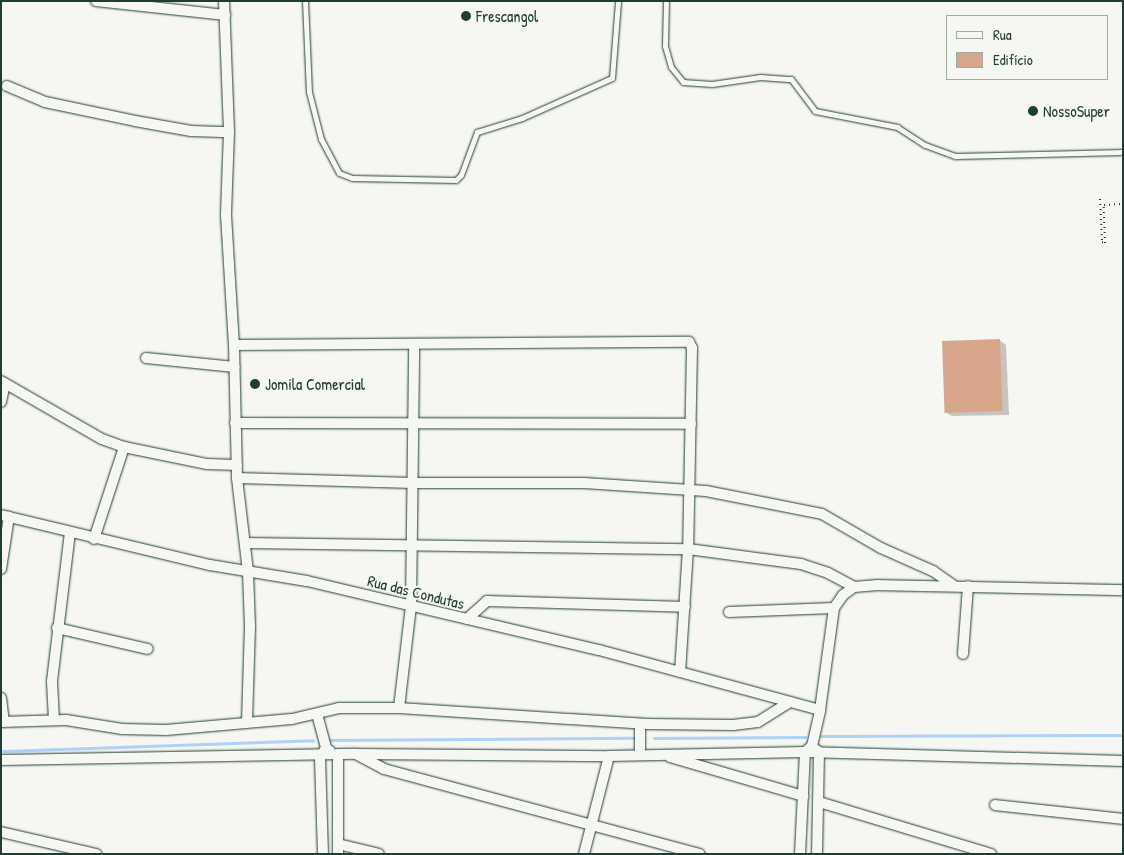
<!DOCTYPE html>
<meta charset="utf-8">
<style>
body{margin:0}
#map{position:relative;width:1124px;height:855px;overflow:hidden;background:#f6f6f2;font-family:"Patrick Hand",sans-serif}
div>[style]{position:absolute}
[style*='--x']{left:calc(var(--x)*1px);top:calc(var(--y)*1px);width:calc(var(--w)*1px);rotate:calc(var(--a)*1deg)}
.shadow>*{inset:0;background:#0003}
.stream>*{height:3px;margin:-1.5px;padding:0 1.5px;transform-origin:1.5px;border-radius:1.5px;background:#aed2f7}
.building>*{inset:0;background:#d8a68b;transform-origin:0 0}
.path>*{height:2px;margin-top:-1px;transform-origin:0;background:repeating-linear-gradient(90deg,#1f3d34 0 1px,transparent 0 5px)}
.roads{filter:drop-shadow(0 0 1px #1f3d34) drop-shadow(0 0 1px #1f3d34)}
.lane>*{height:5px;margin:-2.5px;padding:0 2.5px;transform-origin:2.5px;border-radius:2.5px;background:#f6f6f2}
.street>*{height:10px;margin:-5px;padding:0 5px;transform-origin:5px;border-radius:5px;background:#f6f6f2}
.dots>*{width:14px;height:14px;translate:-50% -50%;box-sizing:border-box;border:2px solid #f6f6f2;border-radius:50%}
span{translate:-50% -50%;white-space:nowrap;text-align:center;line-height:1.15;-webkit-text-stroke:4px #f6f6f2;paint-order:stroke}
.poi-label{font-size:16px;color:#1f3d34}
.left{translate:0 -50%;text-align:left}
.street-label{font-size:16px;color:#1f3d34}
.frame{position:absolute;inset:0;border:2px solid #1f3d34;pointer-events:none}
.legend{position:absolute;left:946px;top:15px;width:162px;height:65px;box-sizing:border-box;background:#f6f6f2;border:1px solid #a0aca6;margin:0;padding:6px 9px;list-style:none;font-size:15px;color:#1f3d34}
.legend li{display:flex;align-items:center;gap:10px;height:25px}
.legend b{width:25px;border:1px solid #a0aca6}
</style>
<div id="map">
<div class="shadow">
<div style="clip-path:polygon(999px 340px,1006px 345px,1009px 415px,952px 416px,945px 412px)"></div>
</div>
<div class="stream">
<div style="--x:821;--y:736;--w:302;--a:-0.2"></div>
<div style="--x:654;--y:738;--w:151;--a:-0.4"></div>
<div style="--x:328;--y:740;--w:307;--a:-0.4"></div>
<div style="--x:3;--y:751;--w:310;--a:-2"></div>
</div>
<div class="building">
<div style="left:1000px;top:339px;width:72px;height:58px;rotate:88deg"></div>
</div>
<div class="path">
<div style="--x:1100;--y:199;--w:43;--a:87.3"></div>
<div style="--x:1102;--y:242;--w:3;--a:18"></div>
<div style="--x:1105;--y:243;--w:38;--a:-92"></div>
<div style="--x:1104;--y:205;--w:19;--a:-3"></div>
</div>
<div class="roads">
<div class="lane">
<div style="--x:305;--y:1;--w:91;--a:87.5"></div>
<div style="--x:309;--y:92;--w:49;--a:75.7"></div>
<div style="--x:321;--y:139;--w:38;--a:62"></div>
<div style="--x:339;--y:173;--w:14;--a:21"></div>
<div style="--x:352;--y:178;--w:104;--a:1.1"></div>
<div style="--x:456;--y:180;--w:7;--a:-45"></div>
<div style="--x:461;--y:175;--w:46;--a:-69.6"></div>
<div style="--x:477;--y:132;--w:47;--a:-17.3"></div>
<div style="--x:522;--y:118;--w:98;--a:-24"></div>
<div style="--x:612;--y:78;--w:77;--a:-85.5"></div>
<div style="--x:666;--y:1;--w:45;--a:91.3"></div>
<div style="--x:665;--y:46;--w:22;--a:74"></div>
<div style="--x:671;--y:67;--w:19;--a:51"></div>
<div style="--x:683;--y:82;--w:29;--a:4"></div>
<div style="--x:712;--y:84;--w:49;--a:-8.3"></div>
<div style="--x:760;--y:77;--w:31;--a:4"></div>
<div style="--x:791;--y:79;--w:40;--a:53"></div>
<div style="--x:815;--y:111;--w:84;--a:11"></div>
<div style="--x:897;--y:127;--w:33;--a:33"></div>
<div style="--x:925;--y:145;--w:33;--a:20"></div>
<div style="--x:956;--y:156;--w:167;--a:-1.4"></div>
</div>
<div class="street">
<div style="--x:96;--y:1;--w:130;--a:6.2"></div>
<div style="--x:224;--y:1;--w:131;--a:87.8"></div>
<div style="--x:229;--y:132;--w:83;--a:92.1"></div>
<div style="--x:226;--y:215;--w:130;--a:86.5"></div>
<div style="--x:234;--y:345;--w:133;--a:88.7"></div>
<div style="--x:237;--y:478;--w:95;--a:83.3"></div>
<div style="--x:248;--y:572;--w:54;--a:87.9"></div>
<div style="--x:250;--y:626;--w:95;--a:91.8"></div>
<div style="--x:7;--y:86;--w:41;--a:22.8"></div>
<div style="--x:45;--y:102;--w:92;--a:11.9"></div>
<div style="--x:135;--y:121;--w:57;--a:10.1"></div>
<div style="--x:191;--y:131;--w:38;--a:2"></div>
<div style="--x:234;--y:345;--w:455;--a:-0.4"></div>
<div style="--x:689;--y:342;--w:7;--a:63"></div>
<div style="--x:692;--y:348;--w:201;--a:91.1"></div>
<div style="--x:688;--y:549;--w:123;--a:93.7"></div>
<div style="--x:146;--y:358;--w:89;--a:5.8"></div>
<div style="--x:1;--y:381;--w:116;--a:29.9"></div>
<div style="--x:102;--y:439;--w:23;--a:20"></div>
<div style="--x:124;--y:447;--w:85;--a:11.6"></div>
<div style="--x:207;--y:464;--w:30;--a:2"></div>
<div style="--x:1;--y:402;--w:19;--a:-78"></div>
<div style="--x:235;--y:423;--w:456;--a:0.1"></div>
<div style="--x:237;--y:478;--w:176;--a:1.6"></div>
<div style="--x:413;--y:483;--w:171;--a:0"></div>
<div style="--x:584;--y:483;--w:122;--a:3.8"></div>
<div style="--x:706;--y:491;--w:118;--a:11.2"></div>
<div style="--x:822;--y:514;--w:68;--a:30"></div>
<div style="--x:881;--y:548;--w:57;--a:23.9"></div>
<div style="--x:933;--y:571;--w:24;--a:35"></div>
<div style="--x:1;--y:515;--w:215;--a:13.5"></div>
<div style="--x:210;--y:565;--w:98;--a:9.4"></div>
<div style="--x:307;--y:581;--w:300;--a:13.3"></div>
<div style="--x:599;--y:650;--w:229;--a:15.2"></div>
<div style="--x:94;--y:539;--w:97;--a:-71.9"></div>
<div style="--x:245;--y:543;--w:443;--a:0.8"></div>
<div style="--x:688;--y:549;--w:114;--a:7.6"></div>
<div style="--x:801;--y:564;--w:28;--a:18"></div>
<div style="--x:828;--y:573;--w:30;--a:28"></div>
<div style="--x:1;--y:569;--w:53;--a:-81.3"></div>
<div style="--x:729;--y:612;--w:105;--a:-2.2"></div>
<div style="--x:467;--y:619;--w:27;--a:-42"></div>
<div style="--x:487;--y:601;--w:198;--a:1.7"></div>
<div style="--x:57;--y:628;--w:93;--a:13"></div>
<div style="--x:963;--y:654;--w:68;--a:-85.8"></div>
<div style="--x:1;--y:698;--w:24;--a:83"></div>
<div style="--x:399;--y:708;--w:103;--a:-83.3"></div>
<div style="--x:411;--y:606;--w:262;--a:-89.3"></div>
<div style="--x:317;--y:714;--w:35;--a:75"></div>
<div style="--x:326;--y:748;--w:5;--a:37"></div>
<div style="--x:54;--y:720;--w:39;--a:-93"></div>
<div style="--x:52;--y:681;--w:149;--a:-83.1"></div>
<div style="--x:1;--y:722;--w:65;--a:-1.8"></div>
<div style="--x:66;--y:720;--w:57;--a:9.1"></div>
<div style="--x:122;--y:729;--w:44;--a:1.3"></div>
<div style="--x:166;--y:730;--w:126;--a:-5"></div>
<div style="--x:292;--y:719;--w:48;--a:-13.2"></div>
<div style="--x:339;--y:708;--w:60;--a:0"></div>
<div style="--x:399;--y:708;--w:249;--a:3.7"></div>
<div style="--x:647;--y:724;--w:86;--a:0.7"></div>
<div style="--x:733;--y:725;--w:25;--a:-7"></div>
<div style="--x:758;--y:722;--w:38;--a:-32"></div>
<div style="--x:815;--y:749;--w:5;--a:37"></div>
<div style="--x:819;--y:752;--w:102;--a:91.1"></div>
<div style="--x:356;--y:754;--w:253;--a:0.5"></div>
<div style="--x:609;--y:756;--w:196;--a:-1.2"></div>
<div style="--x:805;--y:752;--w:318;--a:1.6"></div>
<div style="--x:640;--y:755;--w:31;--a:-90"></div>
<div style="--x:338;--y:756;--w:98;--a:90"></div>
<div style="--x:670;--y:757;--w:139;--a:16.3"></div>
<div style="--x:1;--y:760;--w:355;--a:-1"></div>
<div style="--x:356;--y:754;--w:32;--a:28"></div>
<div style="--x:384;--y:769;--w:327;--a:15.1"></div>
<div style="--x:819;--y:802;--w:180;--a:16.8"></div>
<div style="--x:995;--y:805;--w:129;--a:6.2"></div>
<div style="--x:1;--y:832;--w:98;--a:13"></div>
<div style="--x:338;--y:844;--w:42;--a:13.7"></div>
<div style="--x:323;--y:854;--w:97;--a:-91.8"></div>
<div style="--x:320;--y:757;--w:11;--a:-56"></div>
<div style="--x:584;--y:854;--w:101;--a:-75.7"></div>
<div style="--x:800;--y:854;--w:102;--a:-87.2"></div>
<div style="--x:805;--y:752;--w:9;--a:-41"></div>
<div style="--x:812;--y:746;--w:37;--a:-77"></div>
<div style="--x:820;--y:710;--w:103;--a:-82.2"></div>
<div style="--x:834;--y:608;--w:16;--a:-55"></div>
<div style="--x:843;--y:595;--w:14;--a:-36"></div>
<div style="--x:854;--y:587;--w:24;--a:-5"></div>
<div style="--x:878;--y:585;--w:245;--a:1.2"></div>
</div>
</div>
<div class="dots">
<div style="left:466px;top:16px;background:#1f3d34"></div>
<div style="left:1033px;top:111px;background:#1f3d34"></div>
<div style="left:255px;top:384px;background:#1f3d34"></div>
</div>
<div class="poi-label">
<span class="left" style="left:476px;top:16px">Frescangol</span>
<span class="left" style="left:1043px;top:111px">NossoSuper</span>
<span class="left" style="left:265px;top:384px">Jomila Comercial</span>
</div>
<div class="street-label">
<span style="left:416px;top:592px;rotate:14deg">Rua das Condutas</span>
</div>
<div class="frame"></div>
<ul class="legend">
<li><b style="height:6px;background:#f6f6f2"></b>Rua</li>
<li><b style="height:14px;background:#d8a68b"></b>Edifício</li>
</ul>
</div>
